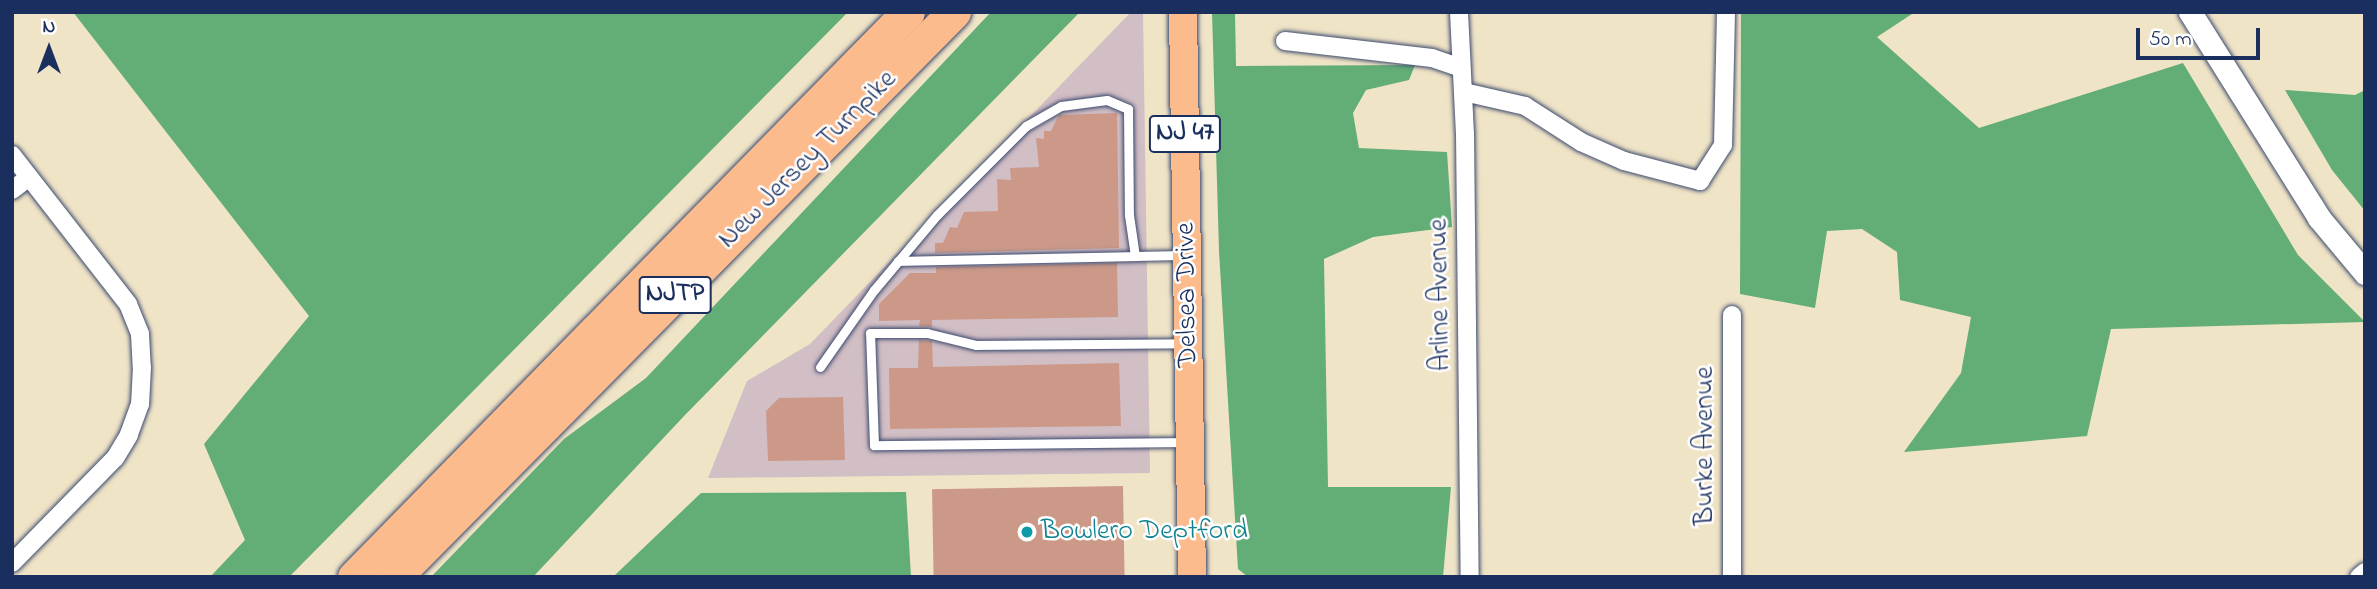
<!DOCTYPE html>
<style>
body{margin:0}
#map{position:relative;width:2377px;height:589px;overflow:hidden;background:#f0e4c7;font-family:"Indie Flower",sans-serif}
div>[style]{position:absolute}
[style*='--x']{left:calc(var(--x)*1px);top:calc(var(--y)*1px);width:calc(var(--w)*1px);rotate:calc(var(--a)*1deg)}
.industrial>*{inset:0;background:#d2bec5}
.forest>*{inset:0;background:#63ad76}
.building>*{inset:0;background:#cc9989;transform-origin:0 0}
.roads{filter:drop-shadow(0 0 2px #3b4a6e) drop-shadow(0 0 2px #3b4a6e)}
.service>*{height:9px;margin:-4.5px;padding:0 4.5px;transform-origin:4.5px;border-radius:4.5px;background:#fff}
.minor>*{height:18px;margin:-9px;padding:0 9px;transform-origin:9px;border-radius:9px;background:#fff}
.tertiary>*{height:23px;margin:-11.5px;padding:0 11.5px;transform-origin:11.5px;border-radius:11.5px;background:#fff}
.primary>*{height:28px;margin:-14px;padding:0 14px;transform-origin:14px;border-radius:14px;background:#fbbb8d}
.motorway>*{height:33px;margin:-16.5px;padding:0 16.5px;transform-origin:16.5px;border-radius:16.5px;background:#fbbb8d}
.dots>*{width:19px;height:19px;translate:-50% -50%;box-sizing:border-box;border:4px solid #fff;border-radius:50%}
span{translate:-50% -50%;white-space:nowrap;text-align:center;line-height:1.15;-webkit-text-stroke:5px #fff;paint-order:stroke}
.shield-label span{padding:2px 5px;background:#fff;border:2px solid;border-radius:5px;-webkit-text-stroke-width:0}
.shield-label{font-size:26px;color:#1b2f5e;font-weight:700}
.street-label{font-size:28px;color:#1b2f5e}
.culture-label{font-size:28px;color:#0d838f}
.left{translate:0 -50%;text-align:left}
.frame{position:absolute;inset:0;border:14px solid #1b2f5e;pointer-events:none}
.north{position:absolute;left:14px;top:14px;width:70px;height:70px;-webkit-text-stroke:5px #fff;paint-order:stroke;rotate:0deg;font-size:19px;font-weight:700;line-height:28px;text-align:center;color:#1b2f5e}
.north::after{content:'';display:block;margin:auto;width:24px;height:32px;background:#1b2f5e;clip-path:polygon(50% 0,100% 100%,50% 72%,0 100%)}
.scale{position:absolute;left:2136px;top:28px;width:124px;height:32px;box-sizing:border-box;border:4px solid #1b2f5e;border-top:0;padding-left:9px;font-size:21px;line-height:24px;white-space:nowrap;color:#1b2f5e;-webkit-text-stroke:5px #fff;paint-order:stroke}
</style>
<div id="map">
<div class="industrial">
<div style="clip-path:polygon(1131px 12px,1143px 12px,1150px 473px,708px 478px,747px 381px,810px 344px)"></div>
</div>
<div class="forest">
<div style="clip-path:polygon(73px 12px,848px 12px,289px 577px,210px 577px,245px 540px,204px 444px,309px 316px)"></div>
<div style="clip-path:polygon(991px 12px,1080px 12px,685px 415px,533px 577px,431px 577px,564px 439px,646px 378px)"></div>
<div style="clip-path:polygon(1212px 12px,1235px 12px,1236px 66px,1415px 65px,1409px 80px,1366px 90px,1353px 113px,1359px 148px,1447px 152px,1452px 227px,1373px 237px,1324px 259px,1328px 487px,1451px 487px,1443px 577px,1248px 577px,1238px 569px,1219px 251px)"></div>
<div style="clip-path:polygon(1741px 12px,1915px 12px,1877px 37px,1979px 128px,2183px 63px,2298px 255px,2365px 322px,2111px 329px,2087px 436px,1904px 452px,1961px 373px,1971px 317px,1900px 300px,1897px 252px,1862px 229px,1827px 231px,1815px 308px,1740px 294px)"></div>
<div style="clip-path:polygon(2285px 90px,2355px 95px,2365px 90px,2365px 211px,2332px 170px)"></div>
<div style="clip-path:polygon(906px 492px,911px 577px,613px 577px,701px 493px)"></div>
</div>
<div class="building">
<div style="clip-path:polygon(1117px 113px,1119px 248px,935px 253px,935px 243px,943px 243px,950px 227px,957px 228px,964px 212px,998px 211px,997px 179px,1011px 180px,1010px 168px,1039px 167px,1036px 138px,1044px 139px,1044px 131px,1051px 131px,1059px 115px)"></div>
<div style="clip-path:polygon(1117px 263px,1118px 317px,932px 320px,932px 327px,919px 326px,920px 320px,879px 321px,879px 304px,910px 273px,936px 273px,936px 267px)"></div>
<div style="clip-path:polygon(919px 340px,932px 341px,933px 367px,1119px 363px,1121px 426px,890px 429px,889px 368px,918px 368px)"></div>
<div style="clip-path:polygon(843px 397px,845px 460px,768px 461px,766px 411px,779px 398px)"></div>
<div style="left:1123px;top:486px;width:91px;height:191px;rotate:89deg"></div>
</div>
<div class="roads">
<div class="service">
<div style="--x:898;--y:261;--w:237;--a:-1.2"></div>
<div style="--x:820;--y:367;--w:94;--a:-55"></div>
<div style="--x:874;--y:290;--w:98;--a:-50"></div>
<div style="--x:937;--y:215;--w:126;--a:-45"></div>
<div style="--x:1026;--y:126;--w:40;--a:-29.7"></div>
<div style="--x:1061;--y:106;--w:46;--a:-7.4"></div>
<div style="--x:1107;--y:100;--w:23;--a:23"></div>
<div style="--x:1128;--y:109;--w:106;--a:89.5"></div>
<div style="--x:1129;--y:215;--w:41;--a:81.7"></div>
<div style="--x:1135;--y:256;--w:47;--a:-1.2"></div>
<div style="--x:1185;--y:442;--w:311;--a:179.4"></div>
<div style="--x:874;--y:445;--w:112;--a:-92"></div>
<div style="--x:870;--y:333;--w:57;--a:0"></div>
<div style="--x:927;--y:333;--w:50;--a:13.8"></div>
<div style="--x:976;--y:345;--w:210;--a:-0.5"></div>
</div>
<div class="minor">
<div style="--x:1459;--y:12;--w:121;--a:87.2"></div>
<div style="--x:1465;--y:133;--w:444;--a:89.4"></div>
<div style="--x:1285;--y:41;--w:148;--a:6.6"></div>
<div style="--x:1432;--y:58;--w:31;--a:19"></div>
<div style="--x:1464;--y:92;--w:63;--a:12.9"></div>
<div style="--x:1525;--y:106;--w:67;--a:32.7"></div>
<div style="--x:1581;--y:142;--w:47;--a:23.8"></div>
<div style="--x:1624;--y:161;--w:79;--a:14.7"></div>
<div style="--x:1700;--y:181;--w:43;--a:-57.4"></div>
<div style="--x:1723;--y:145;--w:133;--a:-88.7"></div>
<div style="--x:12;--y:155;--w:189;--a:52.1"></div>
<div style="--x:128;--y:304;--w:32;--a:68"></div>
<div style="--x:140;--y:334;--w:33;--a:87"></div>
<div style="--x:142;--y:367;--w:37;--a:93"></div>
<div style="--x:140;--y:404;--w:33;--a:110"></div>
<div style="--x:129;--y:435;--w:27;--a:121"></div>
<div style="--x:115;--y:458;--w:147;--a:134.4"></div>
<div style="--x:12;--y:190;--w:21;--a:-37"></div>
<div style="--x:1732;--y:315;--w:262;--a:90"></div>
<div style="--x:2359;--y:577;--w:8;--a:-40"></div>
</div>
<div class="tertiary">
<div style="--x:2190;--y:12;--w:243;--a:57.9"></div>
<div style="--x:2319;--y:218;--w:72;--a:50.1"></div>
</div>
<div class="primary">
<div style="--x:1183;--y:12;--w:565;--a:89.09"></div>
</div>
<div class="motorway">
<div style="--x:354;--y:577;--w:791;--a:-45.56"></div>
<div style="--x:395;--y:577;--w:795;--a:-45.31"></div>
</div>
</div>
<div class="dots">
<div style="left:1027px;top:532px;background:#0f9aa8"></div>
</div>
<div class="shield-label">
<span style="left:1185px;top:134px">NJ 47</span>
<span style="left:675px;top:295px">NJTP</span>
</div>
<div class="street-label">
<span style="left:808px;top:160px;rotate:-45deg">New Jersey Turnpike</span>
<span style="left:1188px;top:295px;rotate:-91deg">Delsea Drive</span>
<span style="left:1441px;top:295px;rotate:-91deg">Arline Avenue</span>
<span style="left:1706px;top:446px;rotate:-90deg">Burke Avenue</span>
</div>
<div class="culture-label">
<span class="left" style="left:1041px;top:532px">Bowlero Deptford</span>
</div>
<div class="frame"></div>
<div class="north">N</div>
<div class="scale">50 m</div>
</div>
